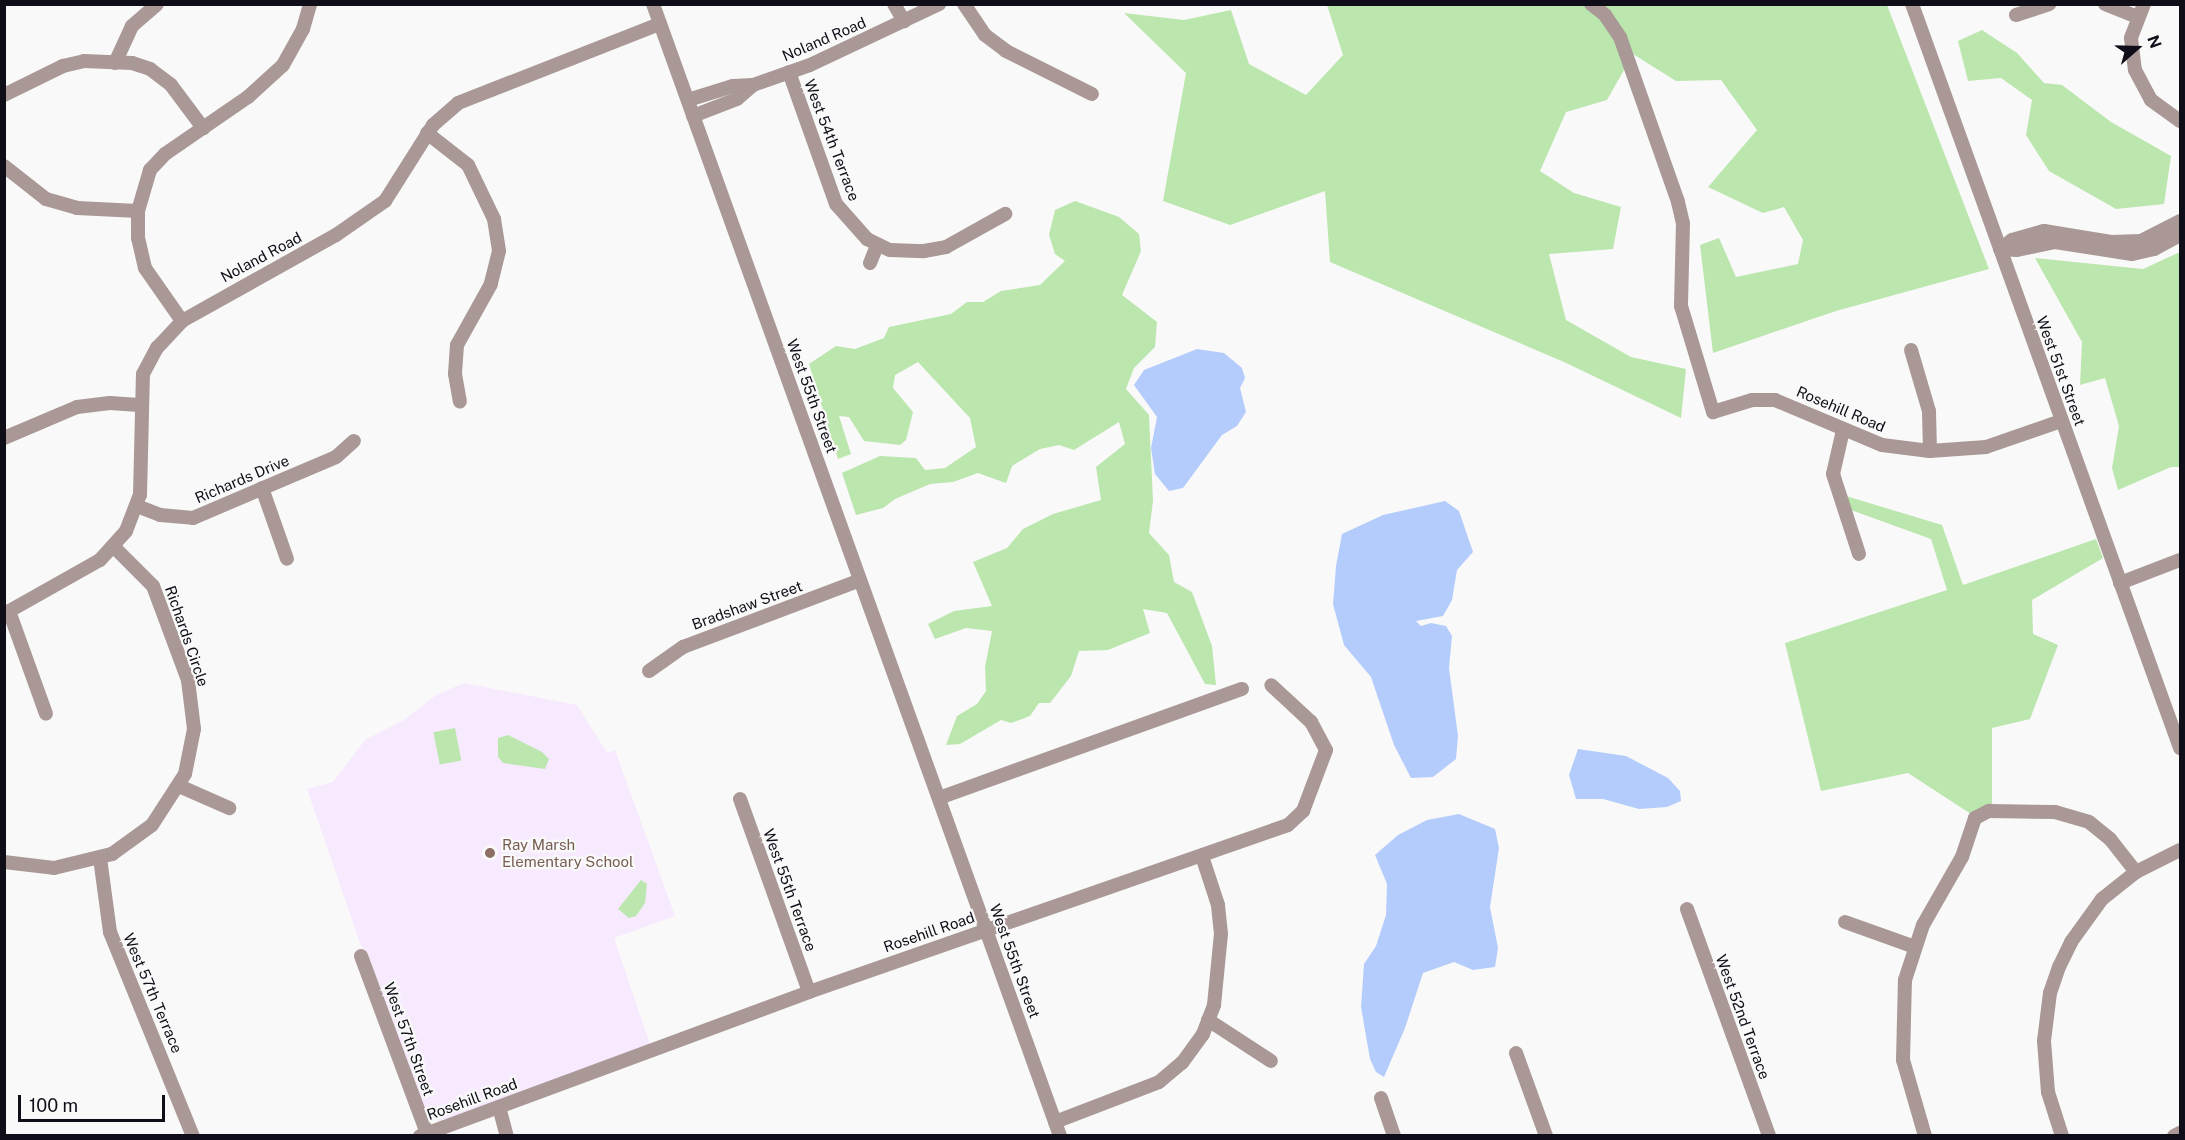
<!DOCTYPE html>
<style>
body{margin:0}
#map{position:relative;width:2185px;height:1140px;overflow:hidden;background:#f9f9f9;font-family:"Public Sans",sans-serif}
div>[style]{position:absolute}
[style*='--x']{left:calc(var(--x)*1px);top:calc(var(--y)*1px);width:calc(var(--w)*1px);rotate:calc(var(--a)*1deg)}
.education>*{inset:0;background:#f7eafe}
.green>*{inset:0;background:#bbe6ad;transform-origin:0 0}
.water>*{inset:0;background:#b4ccfb}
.minor>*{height:14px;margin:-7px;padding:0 7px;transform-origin:7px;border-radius:7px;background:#a99896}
.dots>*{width:16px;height:16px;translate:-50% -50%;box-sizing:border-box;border:3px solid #f9f9f9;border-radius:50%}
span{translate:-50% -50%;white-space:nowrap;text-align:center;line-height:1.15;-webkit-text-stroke:4.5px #f9f9f9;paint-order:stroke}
.street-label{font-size:15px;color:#0f0d18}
.education-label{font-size:15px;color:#785e54}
.left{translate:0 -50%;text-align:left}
.frame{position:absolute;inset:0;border:6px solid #0f0d18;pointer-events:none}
.north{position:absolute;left:2107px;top:18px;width:60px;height:60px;-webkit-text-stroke:4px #f9f9f9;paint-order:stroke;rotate:70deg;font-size:16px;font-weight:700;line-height:24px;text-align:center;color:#0f0d18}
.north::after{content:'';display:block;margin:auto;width:21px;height:27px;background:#0f0d18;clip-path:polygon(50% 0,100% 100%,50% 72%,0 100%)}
.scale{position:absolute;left:18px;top:1095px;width:147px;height:27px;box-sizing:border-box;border:3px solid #0f0d18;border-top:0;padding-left:8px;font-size:18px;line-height:21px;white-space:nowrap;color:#0f0d18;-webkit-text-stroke:4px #f9f9f9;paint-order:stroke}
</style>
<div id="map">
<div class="education">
<div style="clip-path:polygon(464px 683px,577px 705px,607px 753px,615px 750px,675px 916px,614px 938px,650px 1044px,440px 1122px,428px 1117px,370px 960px,360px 943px,307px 789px,333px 782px,365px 740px,404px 720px,436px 695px)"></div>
</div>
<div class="green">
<div style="clip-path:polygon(1327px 5px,1887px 5px,1989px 269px,1836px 311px,1713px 353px,1700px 245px,1719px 238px,1736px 277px,1798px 264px,1803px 240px,1784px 207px,1763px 213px,1708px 187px,1757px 130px,1721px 80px,1676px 81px,1633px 54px,1607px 100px,1566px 112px,1540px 171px,1574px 193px,1621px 207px,1613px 249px,1549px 254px,1566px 320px,1631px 357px,1686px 369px,1681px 418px,1564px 362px,1330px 262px,1325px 191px,1230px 225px,1163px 201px,1186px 73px,1124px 13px,1184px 20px,1231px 10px,1249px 64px,1306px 95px,1343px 55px)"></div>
<div style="clip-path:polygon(1982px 30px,2017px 53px,2044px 83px,2062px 85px,2111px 122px,2171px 156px,2164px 204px,2116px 209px,2049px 171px,2026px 135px,2032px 100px,2001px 78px,1968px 81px,1958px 41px)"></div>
<div style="clip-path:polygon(1075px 201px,1119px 217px,1139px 234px,1141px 251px,1122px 295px,1157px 322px,1155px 347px,1134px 368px,1126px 389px,1149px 415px,1153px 501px,1149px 533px,1169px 555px,1174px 582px,1192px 592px,1212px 646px,1216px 685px,1205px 684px,1167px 613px,1143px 609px,1150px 633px,1108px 650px,1079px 651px,1071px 676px,1050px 703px,1039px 703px,1030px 716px,1011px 723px,1001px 720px,960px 744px,946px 745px,957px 716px,977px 704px,986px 691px,985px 667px,992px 631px,966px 628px,935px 639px,928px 624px,954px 611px,992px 606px,973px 562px,1007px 548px,1023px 529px,1053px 514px,1101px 500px,1096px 467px,1125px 444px,1119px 422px,1074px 450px,1059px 445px,1040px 449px,1012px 466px,1006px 483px,978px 473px,953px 482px,930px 484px,895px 499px,883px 508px,856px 515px,842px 473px,880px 456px,916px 458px,925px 470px,945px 468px,976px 447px,970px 418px,918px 362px,895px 375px,893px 388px,913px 412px,906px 440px,900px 445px,864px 441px,849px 417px,839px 416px,851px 454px,838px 459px,809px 364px,836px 346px,855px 349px,884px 338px,889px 327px,951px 314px,967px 302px,983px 302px,1001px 291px,1040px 285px,1065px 261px,1055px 254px,1049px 235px,1055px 210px)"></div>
<div style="clip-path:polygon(2180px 252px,2180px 467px,2171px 467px,2118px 490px,2112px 468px,2119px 426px,2105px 378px,2080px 385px,2082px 342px,2035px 258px,2143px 269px)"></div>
<div style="clip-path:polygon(1846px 496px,1942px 525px,1963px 585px,2096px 539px,2103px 558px,2032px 600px,2033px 634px,2058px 645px,2030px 719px,1992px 728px,1992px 804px,1971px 814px,1908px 773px,1821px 791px,1785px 643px,1947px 590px,1931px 539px,1851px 510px)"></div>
<div style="left:455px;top:728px;width:33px;height:22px;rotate:79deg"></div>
<div style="clip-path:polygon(508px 735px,542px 752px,549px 759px,545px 769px,503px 763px,498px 757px,498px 738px)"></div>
<div style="clip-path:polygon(641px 880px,647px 884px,645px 903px,636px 916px,629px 918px,618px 909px)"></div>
</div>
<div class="water">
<div style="clip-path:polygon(1197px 349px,1224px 353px,1242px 368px,1245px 378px,1240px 388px,1246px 412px,1237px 426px,1222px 435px,1183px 488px,1169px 491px,1155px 474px,1151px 448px,1157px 417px,1134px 385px,1144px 370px)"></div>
<div style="clip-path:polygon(1445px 501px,1459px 511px,1473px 552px,1457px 570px,1452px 600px,1443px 616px,1416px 621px,1421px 626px,1431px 623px,1446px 626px,1452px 636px,1449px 668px,1458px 736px,1456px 759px,1433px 777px,1411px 778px,1394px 745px,1371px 677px,1344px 645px,1333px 604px,1336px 566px,1342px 534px,1383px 515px)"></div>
<div style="clip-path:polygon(1578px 749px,1626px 756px,1668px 778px,1680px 791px,1681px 801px,1667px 807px,1639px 809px,1603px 799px,1576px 799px,1569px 775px)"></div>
<div style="clip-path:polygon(1459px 814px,1495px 829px,1499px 848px,1490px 907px,1498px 948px,1495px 967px,1473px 970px,1454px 962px,1423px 973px,1405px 1028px,1384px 1077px,1376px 1072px,1370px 1059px,1361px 1007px,1364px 964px,1376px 946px,1386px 915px,1387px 884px,1375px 855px,1398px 835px,1427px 820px)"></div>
</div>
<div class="minor">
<div style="--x:653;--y:4;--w:1203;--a:70.22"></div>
<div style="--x:894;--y:4;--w:20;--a:60"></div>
<div style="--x:964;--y:4;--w:37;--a:56"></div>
<div style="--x:985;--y:35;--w:26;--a:37"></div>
<div style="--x:1006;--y:51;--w:96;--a:26.6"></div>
<div style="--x:1591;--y:4;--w:18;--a:38"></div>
<div style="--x:1605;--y:15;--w:27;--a:56"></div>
<div style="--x:1620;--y:37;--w:175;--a:70.6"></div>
<div style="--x:1678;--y:202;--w:22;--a:77"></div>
<div style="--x:1683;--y:223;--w:83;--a:91.4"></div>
<div style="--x:1681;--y:306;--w:111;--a:73.2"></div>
<div style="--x:1713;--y:412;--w:41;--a:-17.1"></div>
<div style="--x:1752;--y:400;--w:23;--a:0"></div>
<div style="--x:1775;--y:400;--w:116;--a:22.8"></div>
<div style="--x:1882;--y:445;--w:48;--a:7.1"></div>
<div style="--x:1930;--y:451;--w:56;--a:-4.1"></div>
<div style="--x:1986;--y:447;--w:79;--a:-19.1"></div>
<div style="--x:1912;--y:4;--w:791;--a:70.19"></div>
<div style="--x:2105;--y:4;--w:35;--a:22"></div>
<div style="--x:2144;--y:4;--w:36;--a:111"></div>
<div style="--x:2131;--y:38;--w:32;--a:83"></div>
<div style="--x:2135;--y:70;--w:34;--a:62"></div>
<div style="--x:2151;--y:100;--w:36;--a:36"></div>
<div style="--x:2016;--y:15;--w:35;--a:-18"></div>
<div style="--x:115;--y:63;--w:41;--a:-65.3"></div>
<div style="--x:132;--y:26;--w:33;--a:-41"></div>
<div style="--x:789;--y:72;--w:140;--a:70.4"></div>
<div style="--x:836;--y:204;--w:47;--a:48.5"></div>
<div style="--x:867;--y:239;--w:25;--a:26"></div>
<div style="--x:890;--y:250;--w:34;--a:2"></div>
<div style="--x:924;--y:251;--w:22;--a:-10"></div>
<div style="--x:946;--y:247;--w:68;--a:-29.2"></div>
<div style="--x:4;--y:95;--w:66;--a:-26.2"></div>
<div style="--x:63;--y:66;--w:22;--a:-13"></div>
<div style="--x:84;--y:61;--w:48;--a:2.4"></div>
<div style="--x:132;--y:63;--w:19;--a:18"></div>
<div style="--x:150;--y:69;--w:26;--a:37"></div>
<div style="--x:171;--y:85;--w:54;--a:53.3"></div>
<div style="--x:688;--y:100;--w:47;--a:-17.3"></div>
<div style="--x:733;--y:86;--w:20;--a:-3"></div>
<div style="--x:753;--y:85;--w:60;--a:-19.3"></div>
<div style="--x:810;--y:65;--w:143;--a:-25.3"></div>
<div style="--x:693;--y:116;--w:47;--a:-21.1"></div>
<div style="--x:737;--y:99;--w:21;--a:-41"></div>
<div style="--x:427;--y:133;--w:52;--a:38"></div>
<div style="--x:468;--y:165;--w:60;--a:64.3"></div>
<div style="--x:494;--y:219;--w:32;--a:81"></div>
<div style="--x:499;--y:251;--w:34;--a:104"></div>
<div style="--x:491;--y:284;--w:70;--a:119.1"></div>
<div style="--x:457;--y:345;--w:29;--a:94"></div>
<div style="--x:455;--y:374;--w:28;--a:80"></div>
<div style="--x:4;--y:166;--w:53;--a:38.2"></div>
<div style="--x:46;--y:199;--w:32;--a:16"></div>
<div style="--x:77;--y:208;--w:61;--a:2.8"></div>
<div style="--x:2000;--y:249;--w:15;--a:-37"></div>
<div style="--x:2012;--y:240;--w:33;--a:-16"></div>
<div style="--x:2044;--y:231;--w:68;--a:9.3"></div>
<div style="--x:2111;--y:242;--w:30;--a:-2"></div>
<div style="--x:2141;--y:241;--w:44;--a:-27.1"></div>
<div style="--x:2000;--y:249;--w:17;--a:3"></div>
<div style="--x:2017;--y:250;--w:39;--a:-12"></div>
<div style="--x:2055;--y:242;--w:78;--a:8.9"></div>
<div style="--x:2132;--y:254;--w:23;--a:-13"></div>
<div style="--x:2154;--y:249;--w:30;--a:-28"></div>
<div style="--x:870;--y:263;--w:18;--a:-68"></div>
<div style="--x:182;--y:321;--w:65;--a:-124.9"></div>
<div style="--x:145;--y:268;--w:31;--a:-103"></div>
<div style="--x:138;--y:238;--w:27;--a:-90"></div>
<div style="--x:138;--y:211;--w:43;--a:-73.7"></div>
<div style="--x:150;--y:170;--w:22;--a:-47"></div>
<div style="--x:165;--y:154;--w:101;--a:-34.5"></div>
<div style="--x:248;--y:97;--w:47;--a:-42.4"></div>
<div style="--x:283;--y:65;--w:41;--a:-60.9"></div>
<div style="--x:303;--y:29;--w:26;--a:-74"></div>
<div style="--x:1911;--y:350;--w:64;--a:73.6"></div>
<div style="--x:1929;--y:411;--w:40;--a:88.6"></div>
<div style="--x:1843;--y:430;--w:45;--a:102.8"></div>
<div style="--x:1833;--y:474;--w:84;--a:72"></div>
<div style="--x:4;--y:438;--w:79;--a:-23"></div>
<div style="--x:77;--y:407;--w:33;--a:-7"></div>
<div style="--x:110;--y:403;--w:29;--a:4"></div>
<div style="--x:262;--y:488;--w:75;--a:70.6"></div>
<div style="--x:137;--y:506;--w:25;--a:21"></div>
<div style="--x:160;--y:515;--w:33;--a:5"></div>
<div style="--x:193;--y:518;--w:155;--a:-23.1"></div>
<div style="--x:336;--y:457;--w:24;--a:-42"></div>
<div style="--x:2120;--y:583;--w:64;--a:-21"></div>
<div style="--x:9;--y:611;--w:109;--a:70.2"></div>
<div style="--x:4;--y:614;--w:110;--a:-29.4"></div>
<div style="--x:100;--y:560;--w:39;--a:-48"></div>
<div style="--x:126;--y:531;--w:39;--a:-69"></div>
<div style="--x:140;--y:495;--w:121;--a:-88.6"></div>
<div style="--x:143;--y:374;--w:30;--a:-62"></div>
<div style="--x:157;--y:348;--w:37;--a:-47"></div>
<div style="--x:182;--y:321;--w:176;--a:-29.2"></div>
<div style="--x:336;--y:235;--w:60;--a:-34.8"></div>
<div style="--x:385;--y:201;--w:90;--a:-57.7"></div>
<div style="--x:433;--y:125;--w:33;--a:-41"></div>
<div style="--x:458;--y:103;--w:217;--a:-21.4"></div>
<div style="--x:649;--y:671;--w:42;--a:-35.2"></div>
<div style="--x:683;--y:647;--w:189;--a:-20.7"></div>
<div style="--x:179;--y:786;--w:55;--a:23.7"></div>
<div style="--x:939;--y:798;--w:322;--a:-19.8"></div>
<div style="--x:740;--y:799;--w:205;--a:70.3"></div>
<div style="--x:100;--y:858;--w:75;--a:82.3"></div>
<div style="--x:110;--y:932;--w:220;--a:67.9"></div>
<div style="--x:4;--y:862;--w:50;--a:6.8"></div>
<div style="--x:54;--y:868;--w:60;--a:-13.6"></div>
<div style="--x:112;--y:854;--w:49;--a:-35.9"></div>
<div style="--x:152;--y:825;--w:61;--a:-57.1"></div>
<div style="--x:185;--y:774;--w:46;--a:-78.7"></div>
<div style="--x:194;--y:729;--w:49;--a:-97"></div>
<div style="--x:188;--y:680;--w:100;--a:-110.4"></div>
<div style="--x:153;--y:586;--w:55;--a:-135"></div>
<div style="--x:1687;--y:909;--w:241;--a:70.1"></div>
<div style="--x:1845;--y:922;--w:74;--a:19.7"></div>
<div style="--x:361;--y:956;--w:189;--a:69.6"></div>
<div style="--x:1208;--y:1020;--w:75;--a:33.1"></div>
<div style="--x:1516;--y:1053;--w:88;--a:70.1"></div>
<div style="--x:1381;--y:1098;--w:40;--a:71.1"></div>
<div style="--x:499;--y:1107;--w:30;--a:75"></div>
<div style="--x:1055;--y:1122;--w:111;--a:-21"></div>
<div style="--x:1159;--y:1082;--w:30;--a:-40"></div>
<div style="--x:1182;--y:1063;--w:36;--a:-54"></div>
<div style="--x:1203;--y:1034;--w:31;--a:-69"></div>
<div style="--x:1214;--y:1005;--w:71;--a:-84.4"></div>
<div style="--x:1221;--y:934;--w:29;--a:-96"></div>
<div style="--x:1218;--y:905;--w:52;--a:-108.1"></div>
<div style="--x:420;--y:1136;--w:415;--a:-20.3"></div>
<div style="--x:809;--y:992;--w:507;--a:-19.22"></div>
<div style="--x:1288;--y:825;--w:21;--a:-43"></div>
<div style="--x:1303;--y:811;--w:65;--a:-69.3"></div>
<div style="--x:1326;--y:750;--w:32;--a:-118"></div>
<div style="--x:1311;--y:722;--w:54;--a:-137.2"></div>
<div style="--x:1925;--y:1136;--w:79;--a:-106.1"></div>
<div style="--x:1903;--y:1060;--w:80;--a:-88.6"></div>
<div style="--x:1905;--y:980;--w:58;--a:-71.9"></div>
<div style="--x:1923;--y:925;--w:78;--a:-60.2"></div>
<div style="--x:1962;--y:857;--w:41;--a:-71.6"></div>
<div style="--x:1975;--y:818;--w:16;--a:-27"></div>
<div style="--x:1989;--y:811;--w:66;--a:0.9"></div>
<div style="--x:2055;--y:812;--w:35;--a:16"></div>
<div style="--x:2089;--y:822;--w:27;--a:39"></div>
<div style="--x:2110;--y:839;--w:42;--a:51.8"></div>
<div style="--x:2062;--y:1136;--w:46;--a:-107.7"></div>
<div style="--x:2048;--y:1092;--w:51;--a:-94.5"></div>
<div style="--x:2044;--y:1041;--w:48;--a:-82.9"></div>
<div style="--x:2050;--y:993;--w:28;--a:-71"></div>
<div style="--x:2059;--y:967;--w:28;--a:-64"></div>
<div style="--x:2071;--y:942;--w:53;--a:-54.2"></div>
<div style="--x:2102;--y:899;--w:43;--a:-38.5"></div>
<div style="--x:2136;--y:872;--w:49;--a:-26.6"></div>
<div style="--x:2174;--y:1136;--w:7;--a:-27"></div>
</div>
<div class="dots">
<div style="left:490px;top:853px;background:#8d6e63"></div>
</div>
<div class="street-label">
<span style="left:824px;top:39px;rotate:-23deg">Noland Road</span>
<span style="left:832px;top:140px;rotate:69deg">West 54th Terrace</span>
<span style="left:261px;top:257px;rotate:-28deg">Noland Road</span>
<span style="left:2061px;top:371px;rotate:70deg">West 51st Street</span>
<span style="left:812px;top:396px;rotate:70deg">West 55th Street</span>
<span style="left:1841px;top:409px;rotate:23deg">Rosehill Road</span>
<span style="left:242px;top:479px;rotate:-23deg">Richards Drive</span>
<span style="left:747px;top:605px;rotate:-20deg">Bradshaw Street</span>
<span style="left:187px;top:636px;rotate:71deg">Richards Circle</span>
<span style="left:790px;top:890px;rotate:70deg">West 55th Terrace</span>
<span style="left:929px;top:932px;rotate:-19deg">Rosehill Road</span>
<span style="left:1015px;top:961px;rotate:70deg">West 55th Street</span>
<span style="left:153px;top:993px;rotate:67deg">West 57th Terrace</span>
<span style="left:1743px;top:1017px;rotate:70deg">West 52nd Terrace</span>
<span style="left:409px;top:1039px;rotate:70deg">West 57th Street</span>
<span style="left:472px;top:1099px;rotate:-20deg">Rosehill Road</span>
</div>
<div class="education-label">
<span class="left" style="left:502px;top:853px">Ray Marsh<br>Elementary School</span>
</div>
<div class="frame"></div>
<div class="north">N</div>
<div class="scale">100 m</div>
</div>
